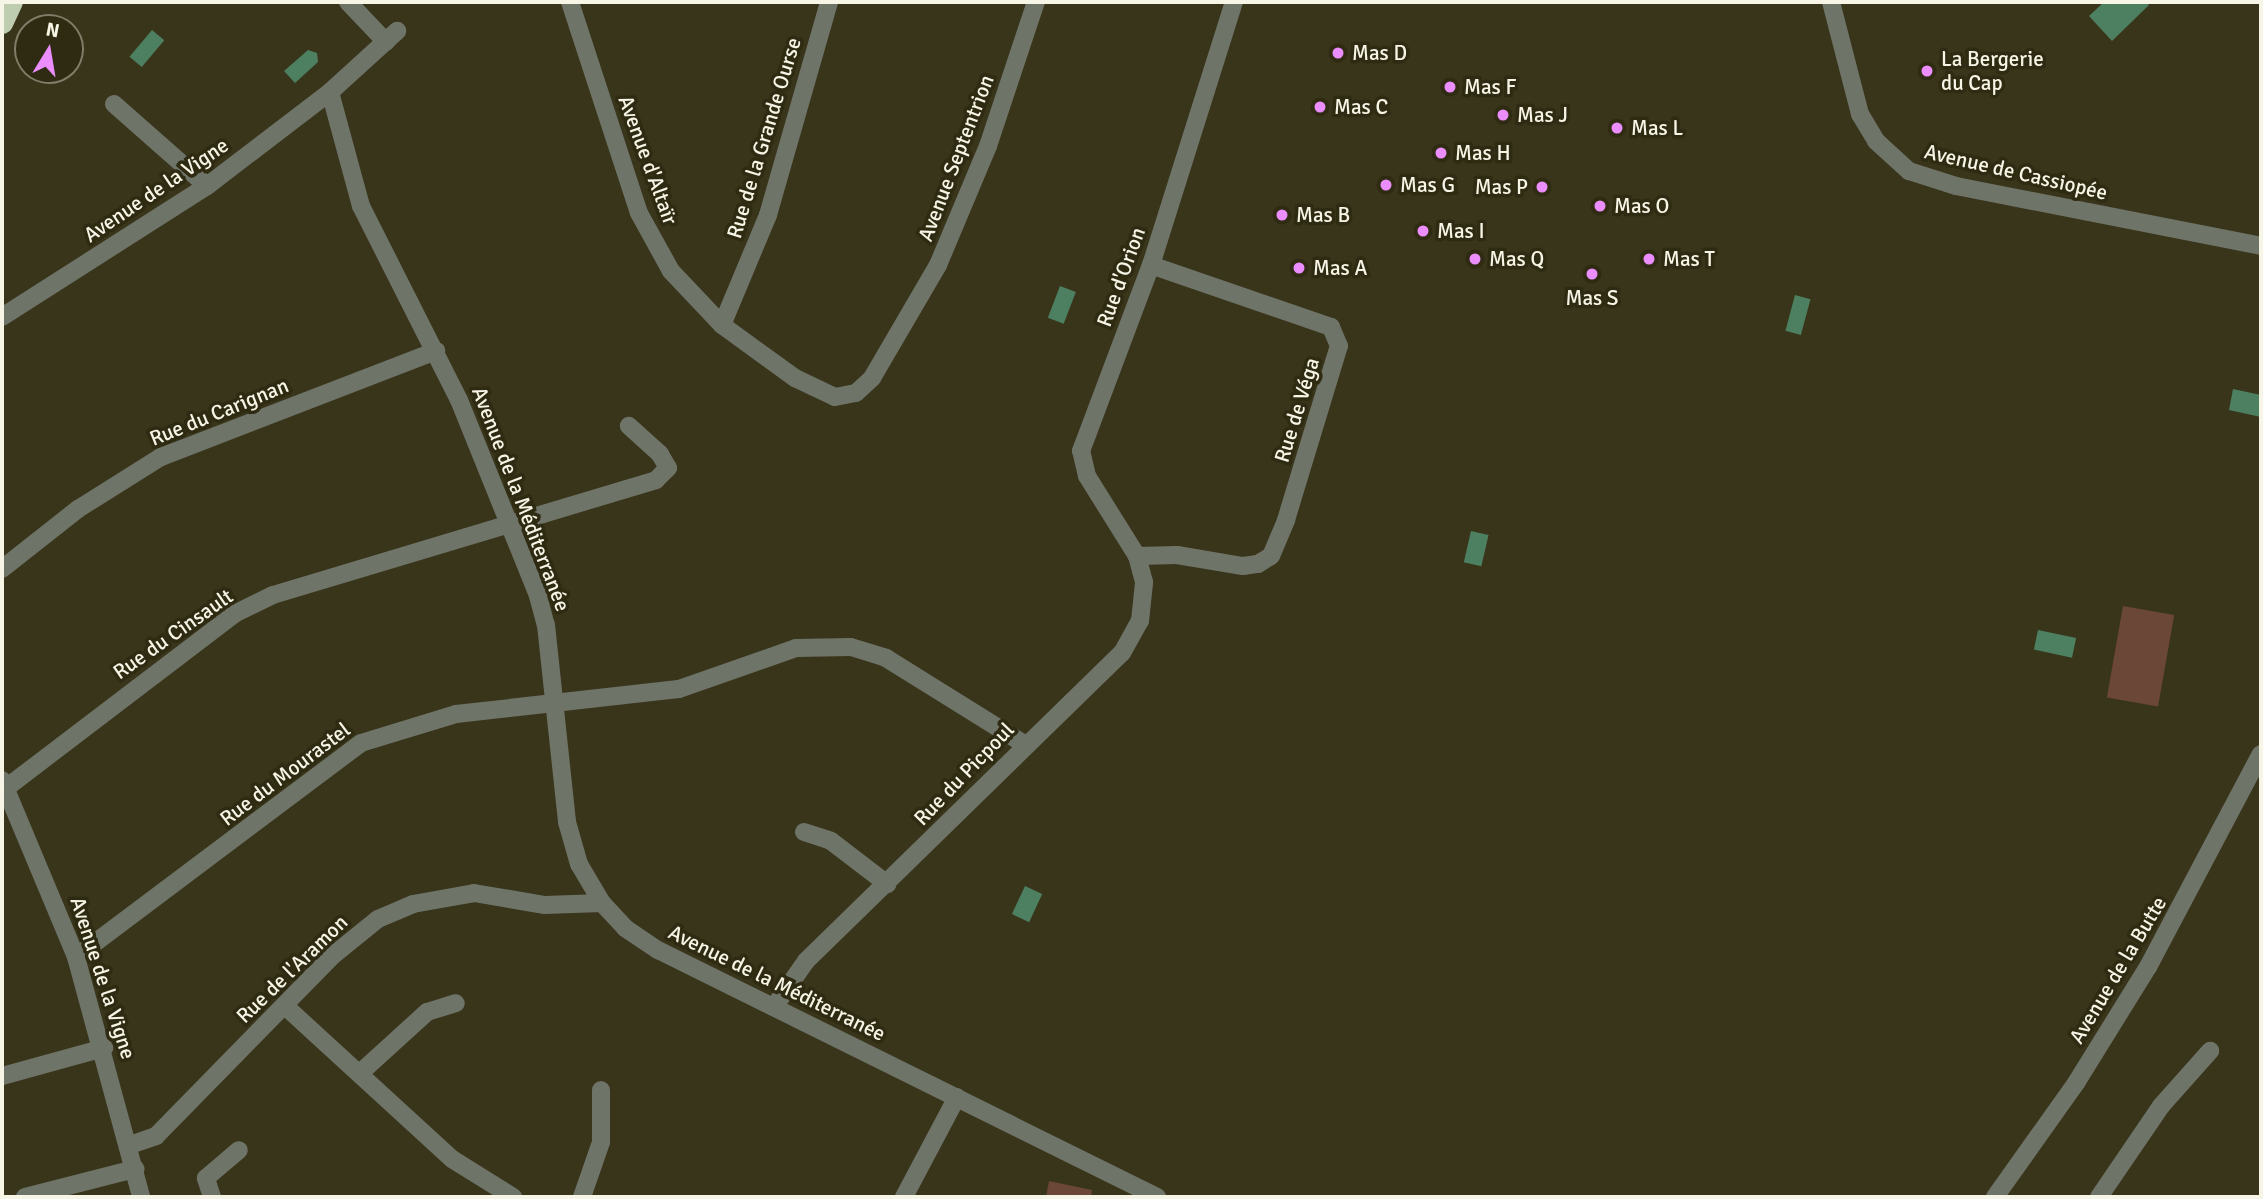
<!DOCTYPE html>
<meta charset="utf-8">
<style>
body{margin:0}
#map{position:relative;width:2263px;height:1199px;overflow:hidden;background:#39351b;font-family:Signika,sans-serif}
div>[style]{position:absolute}
[style*='--x']{left:calc(var(--x)*1px);top:calc(var(--y)*1px);width:calc(var(--w)*1px);rotate:calc(var(--a)*1deg)}
.green>*{inset:0;background:#6b4737;transform-origin:0 0}
.water>*{inset:0;background:#4d8060;transform-origin:0 0}
.minor>*{height:18px;margin:-9px;padding:0 9px;transform-origin:9px;border-radius:9px;background:#6f7469}
.highway>*{height:21px;margin:-10.5px;padding:0 10.5px;transform-origin:10.5px;border-radius:10.5px;background:#beccb0}
.dots>*{width:19px;height:19px;translate:-50% -50%;box-sizing:border-box;border:4px solid #2f2b12;border-radius:50%}
span{translate:-50% -50%;white-space:nowrap;text-align:center;line-height:1.15;-webkit-text-stroke:7px #2f2b12;paint-order:stroke}
.poi-label{font-size:21px;color:#f7f5e6}
.left{translate:0 -50%;text-align:left}
.right{translate:-100% -50%;text-align:right}
.street-label{font-size:21px;color:#f7f5e6}
.frame{position:absolute;inset:0;border:4px solid #f7f5e6;pointer-events:none}
.north{position:absolute;left:14px;top:14px;width:70px;height:70px;box-sizing:border-box;background:#2f2b12;border:2px solid #7f7c67;border-radius:50%;rotate:11deg;font-size:19px;font-weight:700;line-height:28px;text-align:center;color:#f7f5e6}
.north::after{content:'';display:block;margin:auto;width:24px;height:32px;background:#eb8dfc;clip-path:polygon(50% 0,100% 100%,50% 72%,0 100%)}
</style>
<div id="map">
<div class="green">
<div style="left:2123px;top:606px;width:52px;height:93px;rotate:10deg"></div>
<div style="clip-path:polygon(1049px 1181px,1092px 1190px,1091px 1197px,1046px 1197px)"></div>
</div>
<div class="water">
<div style="clip-path:polygon(2104px 2px,2146px 2px,2149px 5px,2112px 41px,2089px 16px)"></div>
<div style="left:152px;top:30px;width:16px;height:35px;rotate:40deg"></div>
<div style="clip-path:polygon(308px 50px,317px 53px,318px 62px,295px 83px,284px 71px)"></div>
<div style="left:1060px;top:286px;width:17px;height:34px;rotate:21deg"></div>
<div style="left:1795px;top:295px;width:16px;height:37px;rotate:15deg"></div>
<div style="clip-path:polygon(2233px 389px,2261px 395px,2261px 417px,2229px 410px)"></div>
<div style="left:1471px;top:531px;width:18px;height:32px;rotate:13deg"></div>
<div style="left:2038px;top:630px;width:39px;height:20px;rotate:12deg"></div>
<div style="left:1025px;top:886px;width:19px;height:31px;rotate:25deg"></div>
</div>
<div class="minor">
<div style="--x:348;--y:2;--w:55;--a:46.5"></div>
<div style="--x:570;--y:2;--w:222;--a:71.9"></div>
<div style="--x:639;--y:213;--w:66;--a:61.1"></div>
<div style="--x:671;--y:271;--w:74;--a:46.6"></div>
<div style="--x:722;--y:325;--w:90;--a:36"></div>
<div style="--x:795;--y:378;--w:44;--a:25.4"></div>
<div style="--x:835;--y:397;--w:21;--a:-11"></div>
<div style="--x:856;--y:393;--w:22;--a:-43"></div>
<div style="--x:872;--y:378;--w:131;--a:-59.7"></div>
<div style="--x:938;--y:265;--w:129;--a:-67.2"></div>
<div style="--x:988;--y:146;--w:152;--a:-71.6"></div>
<div style="--x:1831;--y:2;--w:116;--a:75.5"></div>
<div style="--x:1860;--y:114;--w:31;--a:59"></div>
<div style="--x:1876;--y:141;--w:45;--a:42.3"></div>
<div style="--x:1909;--y:171;--w:49;--a:17.7"></div>
<div style="--x:1956;--y:186;--w:311;--a:11.1"></div>
<div style="--x:330;--y:92;--w:118;--a:74.8"></div>
<div style="--x:361;--y:206;--w:217;--a:63.2"></div>
<div style="--x:459;--y:400;--w:211;--a:68"></div>
<div style="--x:538;--y:596;--w:30;--a:75"></div>
<div style="--x:546;--y:625;--w:198;--a:83.9"></div>
<div style="--x:567;--y:822;--w:44;--a:74.1"></div>
<div style="--x:579;--y:864;--w:45;--a:59.5"></div>
<div style="--x:602;--y:903;--w:34;--a:47"></div>
<div style="--x:625;--y:928;--w:40;--a:34"></div>
<div style="--x:658;--y:950;--w:557;--a:26.33"></div>
<div style="--x:114;--y:104;--w:124;--a:41.4"></div>
<div style="--x:2;--y:317;--w:243;--a:-32.6"></div>
<div style="--x:207;--y:186;--w:155;--a:-37.4"></div>
<div style="--x:330;--y:92;--w:91;--a:-42.3"></div>
<div style="--x:722;--y:325;--w:119;--a:-67.3"></div>
<div style="--x:768;--y:215;--w:222;--a:-74"></div>
<div style="--x:1137;--y:556;--w:40;--a:-1.4"></div>
<div style="--x:1177;--y:555;--w:67;--a:9.5"></div>
<div style="--x:1243;--y:566;--w:15;--a:-8"></div>
<div style="--x:1258;--y:564;--w:15;--a:-32"></div>
<div style="--x:1271;--y:556;--w:39;--a:-67"></div>
<div style="--x:1286;--y:520;--w:182;--a:-73.1"></div>
<div style="--x:1339;--y:346;--w:21;--a:-113"></div>
<div style="--x:1331;--y:327;--w:190;--a:-161"></div>
<div style="--x:2;--y:569;--w:97;--a:-38.3"></div>
<div style="--x:78;--y:509;--w:98;--a:-32.1"></div>
<div style="--x:161;--y:457;--w:295;--a:-21.1"></div>
<div style="--x:2;--y:780;--w:192;--a:67.3"></div>
<div style="--x:76;--y:957;--w:249;--a:74.8"></div>
<div style="--x:6;--y:788;--w:287;--a:-37.3"></div>
<div style="--x:234;--y:614;--w:43;--a:-26"></div>
<div style="--x:273;--y:595;--w:400;--a:-16.7"></div>
<div style="--x:656;--y:480;--w:17;--a:-45"></div>
<div style="--x:668;--y:468;--w:16;--a:-120"></div>
<div style="--x:660;--y:454;--w:42;--a:-137.9"></div>
<div style="--x:804;--y:832;--w:28;--a:18"></div>
<div style="--x:831;--y:841;--w:71;--a:37.5"></div>
<div style="--x:76;--y:957;--w:356;--a:-36.9"></div>
<div style="--x:361;--y:743;--w:99;--a:-17"></div>
<div style="--x:456;--y:714;--w:224;--a:-6.4"></div>
<div style="--x:679;--y:689;--w:124;--a:-19.3"></div>
<div style="--x:796;--y:648;--w:55;--a:-1"></div>
<div style="--x:851;--y:647;--w:37;--a:17"></div>
<div style="--x:886;--y:658;--w:163;--a:31.9"></div>
<div style="--x:285;--y:1006;--w:226;--a:42.5"></div>
<div style="--x:452;--y:1159;--w:72;--a:31.9"></div>
<div style="--x:774;--y:1007;--w:56;--a:-55.2"></div>
<div style="--x:806;--y:961;--w:441;--a:-44.3"></div>
<div style="--x:1122;--y:653;--w:37;--a:-61"></div>
<div style="--x:1140;--y:621;--w:39;--a:-84"></div>
<div style="--x:1144;--y:582;--w:27;--a:-105"></div>
<div style="--x:1137;--y:556;--w:94;--a:-122"></div>
<div style="--x:1087;--y:476;--w:26;--a:-103"></div>
<div style="--x:1081;--y:451;--w:199;--a:-69.4"></div>
<div style="--x:1151;--y:265;--w:276;--a:-72.5"></div>
<div style="--x:360;--y:1073;--w:91;--a:-42.3"></div>
<div style="--x:427;--y:1012;--w:30;--a:-17"></div>
<div style="--x:2;--y:1076;--w:106;--a:-15.4"></div>
<div style="--x:130;--y:1145;--w:28;--a:-19"></div>
<div style="--x:156;--y:1136;--w:250;--a:-45.6"></div>
<div style="--x:331;--y:957;--w:60;--a:-39"></div>
<div style="--x:378;--y:919;--w:38;--a:-23"></div>
<div style="--x:413;--y:904;--w:62;--a:-10.2"></div>
<div style="--x:474;--y:893;--w:72;--a:9.6"></div>
<div style="--x:545;--y:905;--w:57;--a:-2"></div>
<div style="--x:25;--y:1197;--w:114;--a:-14.3"></div>
<div style="--x:212;--y:1197;--w:20;--a:-108"></div>
<div style="--x:206;--y:1178;--w:43;--a:-40.3"></div>
<div style="--x:582;--y:1197;--w:58;--a:-70.9"></div>
<div style="--x:601;--y:1142;--w:52;--a:-90"></div>
<div style="--x:904;--y:1197;--w:113;--a:-62.1"></div>
<div style="--x:1995;--y:1197;--w:140;--a:-54.6"></div>
<div style="--x:2076;--y:1083;--w:137;--a:-58.2"></div>
<div style="--x:2148;--y:967;--w:241;--a:-62.1"></div>
<div style="--x:2099;--y:1197;--w:110;--a:-55.7"></div>
<div style="--x:2161;--y:1106;--w:74;--a:-48.3"></div>
</div>
<div class="highway">
<div style="--x:2;--y:23;--w:23;--a:-65"></div>
</div>
<div class="dots">
<div style="left:1338px;top:53px;background:#eb8dfc"></div>
<div style="left:1927px;top:71px;background:#eb8dfc"></div>
<div style="left:1450px;top:87px;background:#eb8dfc"></div>
<div style="left:1320px;top:107px;background:#eb8dfc"></div>
<div style="left:1503px;top:115px;background:#eb8dfc"></div>
<div style="left:1617px;top:128px;background:#eb8dfc"></div>
<div style="left:1441px;top:153px;background:#eb8dfc"></div>
<div style="left:1386px;top:185px;background:#eb8dfc"></div>
<div style="left:1542px;top:187px;background:#eb8dfc"></div>
<div style="left:1600px;top:206px;background:#eb8dfc"></div>
<div style="left:1282px;top:215px;background:#eb8dfc"></div>
<div style="left:1423px;top:231px;background:#eb8dfc"></div>
<div style="left:1475px;top:259px;background:#eb8dfc"></div>
<div style="left:1649px;top:259px;background:#eb8dfc"></div>
<div style="left:1299px;top:268px;background:#eb8dfc"></div>
<div style="left:1592px;top:274px;background:#eb8dfc"></div>
</div>
<div class="poi-label">
<span class="left" style="left:1352px;top:53px">Mas D</span>
<span class="left" style="left:1941px;top:71px">La Bergerie<br>du Cap</span>
<span class="left" style="left:1464px;top:87px">Mas F</span>
<span class="left" style="left:1334px;top:107px">Mas C</span>
<span class="left" style="left:1517px;top:115px">Mas J</span>
<span class="left" style="left:1631px;top:128px">Mas L</span>
<span class="left" style="left:1455px;top:153px">Mas H</span>
<span class="left" style="left:1400px;top:185px">Mas G</span>
<span class="right" style="left:1528px;top:187px">Mas P</span>
<span class="left" style="left:1614px;top:206px">Mas O</span>
<span class="left" style="left:1296px;top:215px">Mas B</span>
<span class="left" style="left:1437px;top:231px">Mas I</span>
<span class="left" style="left:1489px;top:259px">Mas Q</span>
<span class="left" style="left:1663px;top:259px">Mas T</span>
<span class="left" style="left:1313px;top:268px">Mas A</span>
<span style="left:1592px;top:298px">Mas S</span>
</div>
<div class="street-label">
<span style="left:764px;top:138px;rotate:-73deg">Rue de la Grande Ourse</span>
<span style="left:956px;top:158px;rotate:-69deg">Avenue Septentrion</span>
<span style="left:648px;top:160px;rotate:70deg">Avenue d'Altaïr</span>
<span style="left:2016px;top:172px;rotate:13deg">Avenue de Cassiopée</span>
<span style="left:156px;top:190px;rotate:-34deg">Avenue de la Vigne</span>
<span style="left:1121px;top:277px;rotate:-70deg">Rue d'Orion</span>
<span style="left:1297px;top:410px;rotate:-73deg">Rue de Véga</span>
<span style="left:219px;top:412px;rotate:-22deg">Rue du Carignan</span>
<span style="left:521px;top:499px;rotate:69deg">Avenue de la Méditerranée</span>
<span style="left:173px;top:634px;rotate:-35deg">Rue du Cinsault</span>
<span style="left:285px;top:774px;rotate:-37deg">Rue du Mourastel</span>
<span style="left:964px;top:774px;rotate:-46deg">Rue du Picpoul</span>
<span style="left:292px;top:969px;rotate:-44deg">Rue de l'Aramon</span>
<span style="left:2118px;top:970px;rotate:-59deg">Avenue de la Butte</span>
<span style="left:103px;top:978px;rotate:72deg">Avenue de la Vigne</span>
<span style="left:777px;top:983px;rotate:26deg">Avenue de la Méditerranée</span>
</div>
<div class="frame"></div>
<div class="north">N</div>
</div>
